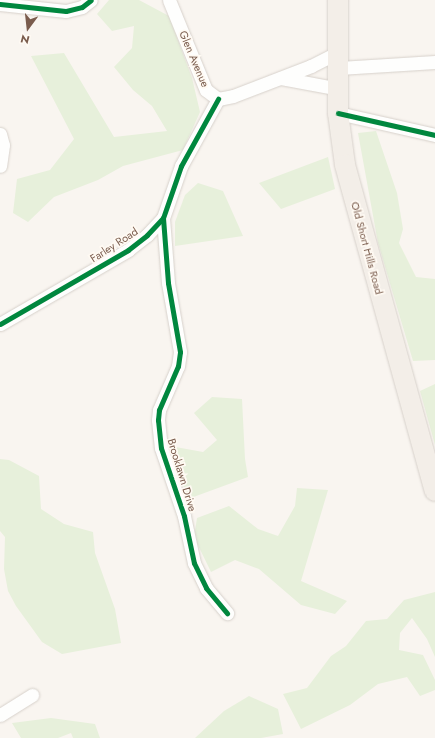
<!DOCTYPE html>
<style>
body{margin:0}
#map{position:relative;width:435px;height:738px;overflow:hidden;background:#f9f5f0;font-family:Jost,sans-serif}
div>[style]{position:absolute}
[style*='--x']{left:calc(var(--x)*1px);top:calc(var(--y)*1px);width:calc(var(--w)*1px);rotate:calc(var(--a)*1deg)}
.green>*{inset:0;background:#e7f0db}
.roads{filter:drop-shadow(0 0 1px #d7d1cb) drop-shadow(0 0 1px #d7d1cb)}
.street>*{height:13px;margin:-6.5px;padding:0 6.5px;transform-origin:6.5px;border-radius:6.5px;background:#fefefd}
.primary>*{height:20px;margin:-10px;padding:0 10px;transform-origin:10px;border-radius:10px;background:#f3eee8}
.cycleway>*{height:5px;margin:-2.5px;padding:0 2.5px;transform-origin:2.5px;border-radius:2.5px;background:#00873e}
span{translate:-50% -50%;white-space:nowrap;text-align:center;line-height:1.15;-webkit-text-stroke:3.5px #fffaf3;paint-order:stroke}
.street-label{font-size:11px;color:#7a5c4d}
.north{position:absolute;left:8px;top:8px;width:40px;height:40px;-webkit-text-stroke:3px #fffaf3;paint-order:stroke;rotate:195deg;font-size:11px;font-weight:700;line-height:16px;text-align:center;color:#7a5c4d}
.north::after{content:'';display:block;margin:auto;width:14px;height:18px;background:#7a5c4d;clip-path:polygon(50% 0,100% 100%,50% 72%,0 100%)}
</style>
<div id="map">
<div class="green">
<div style="clip-path:polygon(109px 0,139px 0,169px 16px,192px 78px,200px 112px,183px 150px,123px 166px,98px 180px,54px 197px,28px 222px,13px 213px,17px 179px,50px 170px,74px 139px,31px 56px,64px 53px,114px 137px,167px 131px,152px 106px,133px 90px,114px 67px,132px 48px,134px 26px,112px 31px,97px 14px)"></div>
<div style="clip-path:polygon(376px 131px,397px 193px,403px 229px,399px 243px,416px 277px,435px 279px,435px 360px,413px 361px,378px 243px,358px 133px)"></div>
<div style="clip-path:polygon(328px 157px,335px 189px,281px 209px,259px 183px)"></div>
<div style="clip-path:polygon(198px 183px,223px 191px,243px 236px,175px 246px,175px 222px,185px 195px)"></div>
<div style="clip-path:polygon(435px 384px,435px 445px,420px 391px)"></div>
<div style="clip-path:polygon(212px 397px,242px 399px,245px 459px,248px 477px,188px 499px,170px 446px,203px 452px,217px 440px,194px 413px)"></div>
<div style="clip-path:polygon(0 459px,9px 460px,39px 476px,41px 509px,64px 524px,93px 532px,95px 553px,115px 609px,121px 643px,62px 654px,42px 642px,16px 606px,8px 591px,4px 569px,5px 537px,0 531px)"></div>
<div style="clip-path:polygon(297px 488px,328px 490px,301px 581px,347px 601px,335px 614px,301px 605px,259px 569px,235px 560px,211px 572px,194px 537px,197px 518px,229px 506px,258px 529px,278px 536px,295px 506px)"></div>
<div style="clip-path:polygon(435px 592px,435px 657px,427px 639px,412px 618px,400px 633px,399px 650px,423px 655px,435px 680px,435px 690px,420px 696px,407px 677px,378px 684px,350px 705px,301px 729px,283px 694px,307px 688px,331px 656px,346px 646px,366px 621px,387px 619px,404px 600px)"></div>
<div style="clip-path:polygon(249px 696px,278px 709px,283px 734px,261px 738px,195px 738px,224px 711px)"></div>
<div style="clip-path:polygon(51px 718px,95px 724px,100px 738px,73px 738px,71px 733px,58px 738px,21px 738px,12px 723px)"></div>
</div>
<div class="roads">
<div class="street">
<div style="--x:169;--y:0;--w:97;--a:67.7"></div>
<div style="--x:206;--y:90;--w:15;--a:37"></div>
<div style="--x:218;--y:99;--w:15;--a:-11"></div>
<div style="--x:233;--y:96;--w:84;--a:-21"></div>
<div style="--x:311;--y:66;--w:31;--a:-27"></div>
<div style="--x:0;--y:4;--w:66;--a:6.1"></div>
<div style="--x:66;--y:11;--w:16;--a:-14"></div>
<div style="--x:82;--y:7;--w:11;--a:-38"></div>
<div style="--x:339;--y:68;--w:96;--a:-3.6"></div>
<div style="--x:281;--y:78;--w:59;--a:10.7"></div>
<div style="--x:338;--y:113;--w:99;--a:12.8"></div>
<div style="--x:0;--y:134;--w:11;--a:75"></div>
<div style="--x:3;--y:145;--w:21;--a:98"></div>
<div style="--x:163;--y:218;--w:65;--a:85.6"></div>
<div style="--x:168;--y:283;--w:70;--a:80.1"></div>
<div style="--x:180;--y:352;--w:14;--a:98"></div>
<div style="--x:178;--y:366;--w:48;--a:113.4"></div>
<div style="--x:159;--y:410;--w:10;--a:96"></div>
<div style="--x:158;--y:420;--w:28;--a:84"></div>
<div style="--x:161;--y:448;--w:72;--a:71.3"></div>
<div style="--x:184;--y:516;--w:48;--a:78"></div>
<div style="--x:194;--y:563;--w:28;--a:64"></div>
<div style="--x:206;--y:588;--w:33;--a:50"></div>
<div style="--x:0;--y:324;--w:148;--a:-30"></div>
<div style="--x:128;--y:250;--w:24;--a:-38"></div>
<div style="--x:147;--y:235;--w:23;--a:-47"></div>
<div style="--x:163;--y:218;--w:55;--a:-70.9"></div>
<div style="--x:181;--y:166;--w:77;--a:-61.1"></div>
<div style="--x:0;--y:715;--w:38;--a:-32"></div>
</div>
<div class="primary">
<div style="--x:338;--y:0;--w:113;--a:90"></div>
<div style="--x:338;--y:113;--w:52;--a:82.3"></div>
<div style="--x:345;--y:165;--w:338;--a:74.6"></div>
</div>
</div>
<div class="cycleway">
<div style="--x:0;--y:4;--w:66;--a:6.1"></div>
<div style="--x:66;--y:11;--w:16;--a:-14"></div>
<div style="--x:82;--y:7;--w:11;--a:-38"></div>
<div style="--x:338;--y:113;--w:99;--a:12.8"></div>
<div style="--x:163;--y:218;--w:65;--a:85.6"></div>
<div style="--x:168;--y:283;--w:70;--a:80.1"></div>
<div style="--x:180;--y:352;--w:14;--a:98"></div>
<div style="--x:178;--y:366;--w:48;--a:113.4"></div>
<div style="--x:159;--y:410;--w:10;--a:96"></div>
<div style="--x:158;--y:420;--w:28;--a:84"></div>
<div style="--x:161;--y:448;--w:72;--a:71.3"></div>
<div style="--x:184;--y:516;--w:48;--a:78"></div>
<div style="--x:194;--y:563;--w:28;--a:64"></div>
<div style="--x:206;--y:588;--w:33;--a:50"></div>
<div style="--x:0;--y:324;--w:148;--a:-30"></div>
<div style="--x:128;--y:250;--w:24;--a:-38"></div>
<div style="--x:147;--y:235;--w:23;--a:-47"></div>
<div style="--x:163;--y:218;--w:55;--a:-70.9"></div>
<div style="--x:181;--y:166;--w:77;--a:-61.1"></div>
</div>
<div class="street-label">
<span style="left:194px;top:59px;rotate:67deg">Glen Avenue</span>
<span style="left:114px;top:245px;rotate:-33deg">Farley Road</span>
<span style="left:367px;top:248px;rotate:75deg">Old Short Hills Road</span>
<span style="left:182px;top:475px;rotate:73deg">Brooklawn Drive</span>
</div>
<div class="north">N</div>
</div>
